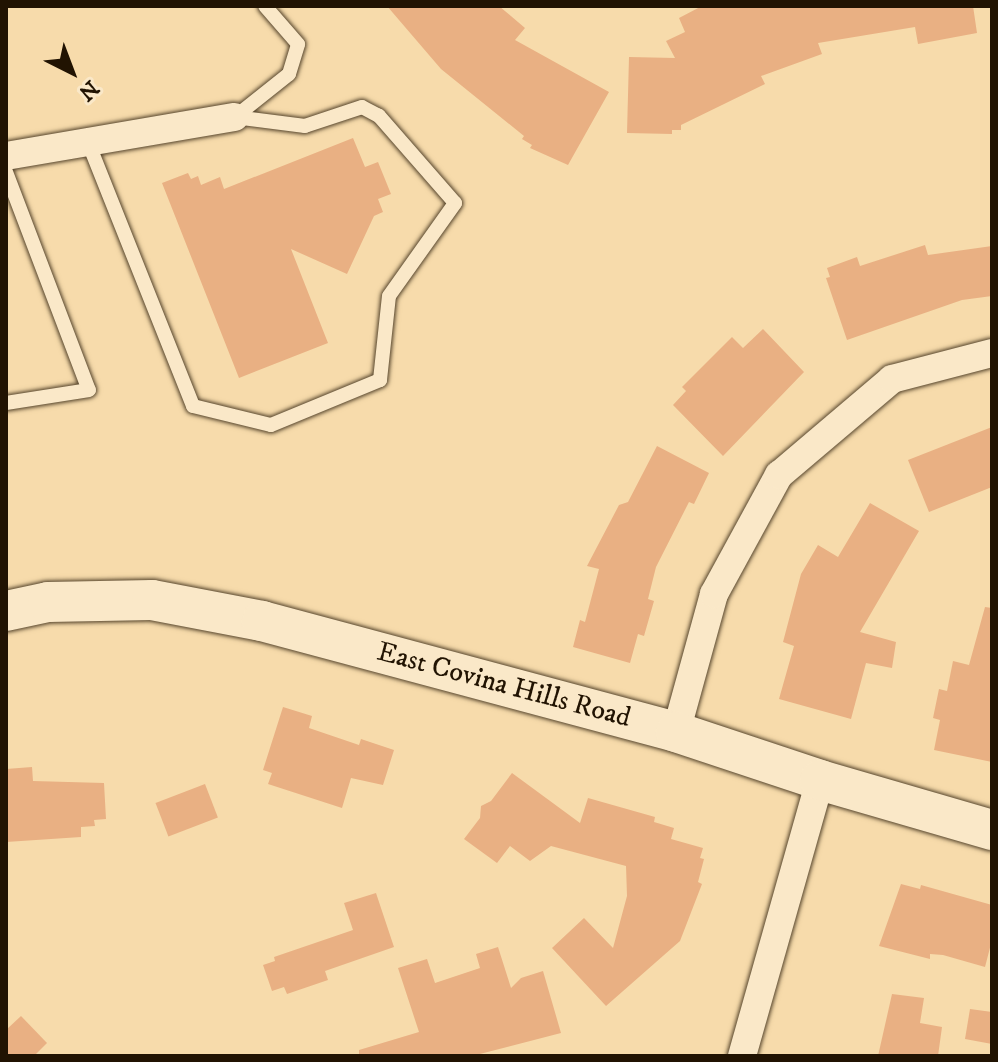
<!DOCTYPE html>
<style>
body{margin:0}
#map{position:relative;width:998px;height:1062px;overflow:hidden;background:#f7dbab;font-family:"IM FELL DW Pica",serif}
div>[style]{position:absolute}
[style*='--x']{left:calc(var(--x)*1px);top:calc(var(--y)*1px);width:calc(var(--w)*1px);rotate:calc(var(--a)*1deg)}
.building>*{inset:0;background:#e9b083;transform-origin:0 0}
.roads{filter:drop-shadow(0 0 2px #56452c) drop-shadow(0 0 2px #56452c)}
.lane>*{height:14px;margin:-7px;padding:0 7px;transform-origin:7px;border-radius:7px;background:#fae8c8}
.street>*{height:28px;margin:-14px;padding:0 14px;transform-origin:14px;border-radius:14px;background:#fae8c8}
.secondary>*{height:40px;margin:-20px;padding:0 20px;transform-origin:20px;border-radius:20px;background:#fae8c8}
span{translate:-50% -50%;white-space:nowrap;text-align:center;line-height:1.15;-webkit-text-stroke:7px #fae8c8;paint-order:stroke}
.street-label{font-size:28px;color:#211302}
.frame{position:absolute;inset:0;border:8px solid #211302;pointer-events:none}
.north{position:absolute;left:32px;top:32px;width:80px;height:80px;-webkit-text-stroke:6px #fae8c8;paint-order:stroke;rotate:138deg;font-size:22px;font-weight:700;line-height:32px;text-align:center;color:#211302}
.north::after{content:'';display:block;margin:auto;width:28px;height:36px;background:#211302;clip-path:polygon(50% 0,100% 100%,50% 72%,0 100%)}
</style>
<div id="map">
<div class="building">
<div style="clip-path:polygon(387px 6px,499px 6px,525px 28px,515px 40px,609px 92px,568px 165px,530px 148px,532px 145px,522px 139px,524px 136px,441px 69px)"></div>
<div style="clip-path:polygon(702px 6px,973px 6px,977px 33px,918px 44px,915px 27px,818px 43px,822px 54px,761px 76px,765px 84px,681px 125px,681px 130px,672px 130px,672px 134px,627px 133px,629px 57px,675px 58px,666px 41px,685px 32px,679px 18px)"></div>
<div style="clip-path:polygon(353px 138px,365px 167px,378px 162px,391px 194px,378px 199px,383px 212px,374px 216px,347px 274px,291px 249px,328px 343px,239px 378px,162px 183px,188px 173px,191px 179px,198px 176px,201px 185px,220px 177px,224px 189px)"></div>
<div style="clip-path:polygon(925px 245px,928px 255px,992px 246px,992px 296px,962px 300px,847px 340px,826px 278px,830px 277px,827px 268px,857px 257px,860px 266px)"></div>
<div style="clip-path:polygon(763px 329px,804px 372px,723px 456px,673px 405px,686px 391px,682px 387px,732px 337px,743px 348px)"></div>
<div style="clip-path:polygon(992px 427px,992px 487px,929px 512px,908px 460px)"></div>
<div style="clip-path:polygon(657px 446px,709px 473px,694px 504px,689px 502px,656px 567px,648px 599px,654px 601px,644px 636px,638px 634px,630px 663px,573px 647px,580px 620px,585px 622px,599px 569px,587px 566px,619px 505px,628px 502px)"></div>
<div style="clip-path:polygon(870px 503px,919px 531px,860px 632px,896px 642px,892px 668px,866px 663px,851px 719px,779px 699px,794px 646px,783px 642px,801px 574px,818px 545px,838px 557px)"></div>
<div style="clip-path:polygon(985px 607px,992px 608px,992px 762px,934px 750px,940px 720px,933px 718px,939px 689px,947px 691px,953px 661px,969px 665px)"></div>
<div style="clip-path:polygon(283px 707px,312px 716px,309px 728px,359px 745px,361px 739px,394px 750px,383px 785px,351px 778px,342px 808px,268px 784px,272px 773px,263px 770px)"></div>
<div style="clip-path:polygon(32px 767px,33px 781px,104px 783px,106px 819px,94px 820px,95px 826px,81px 827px,81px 837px,6px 842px,6px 769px)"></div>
<div style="clip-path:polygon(512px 773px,580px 823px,588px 798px,655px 817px,654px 822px,674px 828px,671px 839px,703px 848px,700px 858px,704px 859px,698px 882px,702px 884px,680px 941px,606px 1006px,552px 948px,584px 918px,613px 948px,627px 896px,626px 866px,551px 846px,530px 861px,510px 846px,497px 863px,464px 839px,480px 818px,481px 806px,491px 801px)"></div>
<div style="left:205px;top:784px;width:36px;height:53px;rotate:69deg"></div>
<div style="clip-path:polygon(901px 884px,920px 889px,921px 885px,992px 905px,992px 940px,985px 967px,943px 955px,930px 954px,930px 959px,879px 946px)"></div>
<div style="clip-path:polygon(376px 893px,394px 947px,325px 971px,328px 980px,287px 994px,284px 987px,272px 991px,263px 965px,275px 961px,274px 957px,353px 930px,344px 903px)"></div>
<div style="clip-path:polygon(498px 947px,511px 988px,521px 978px,543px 971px,561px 1033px,472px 1056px,359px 1056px,359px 1050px,419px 1032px,398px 968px,427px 959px,435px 983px,480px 968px,476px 954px)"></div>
<div style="clip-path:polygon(892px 994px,924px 998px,920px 1023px,942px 1027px,938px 1056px,878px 1056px)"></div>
<div style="clip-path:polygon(970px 1009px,992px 1012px,992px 1044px,965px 1039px)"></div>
<div style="clip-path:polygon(21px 1016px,47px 1043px,34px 1056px,6px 1056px,6px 1030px)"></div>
</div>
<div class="roads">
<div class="lane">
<div style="--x:235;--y:117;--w:69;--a:-38.5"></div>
<div style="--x:289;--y:74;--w:31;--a:-73"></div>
<div style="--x:298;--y:44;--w:50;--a:-131"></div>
<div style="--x:88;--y:142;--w:284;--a:68.3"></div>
<div style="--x:193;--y:406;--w:80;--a:13.7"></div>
<div style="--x:271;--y:425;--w:118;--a:-22.4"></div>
<div style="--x:380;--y:380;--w:84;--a:-83.9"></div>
<div style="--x:389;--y:296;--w:114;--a:-54.6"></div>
<div style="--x:455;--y:203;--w:116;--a:-131.1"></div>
<div style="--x:379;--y:116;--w:19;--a:-152"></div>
<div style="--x:362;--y:107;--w:60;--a:161.6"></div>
<div style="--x:305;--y:126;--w:71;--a:-172.7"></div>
<div style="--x:6;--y:172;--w:233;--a:69.2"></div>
<div style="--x:89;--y:390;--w:84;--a:171.1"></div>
</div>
<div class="street">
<div style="--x:6;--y:156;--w:232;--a:-9.7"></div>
<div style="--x:676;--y:732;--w:143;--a:-74.6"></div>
<div style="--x:714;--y:594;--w:136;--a:-61.4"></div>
<div style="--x:779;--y:475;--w:148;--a:-40.3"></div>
<div style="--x:892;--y:379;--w:103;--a:-14.6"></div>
<div style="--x:742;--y:1056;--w:287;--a:-74.2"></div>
</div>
<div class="secondary">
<div style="--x:6;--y:611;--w:43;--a:-12.1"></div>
<div style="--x:48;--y:602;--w:104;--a:-1.1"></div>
<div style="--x:152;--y:600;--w:112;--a:10.8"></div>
<div style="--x:262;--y:621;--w:429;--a:15"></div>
<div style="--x:676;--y:732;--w:152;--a:18.4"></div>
<div style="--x:820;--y:780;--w:179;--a:16.2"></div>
</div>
</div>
<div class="street-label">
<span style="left:504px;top:685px;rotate:15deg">East Covina Hills Road</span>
</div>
<div class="frame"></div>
<div class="north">N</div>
</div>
